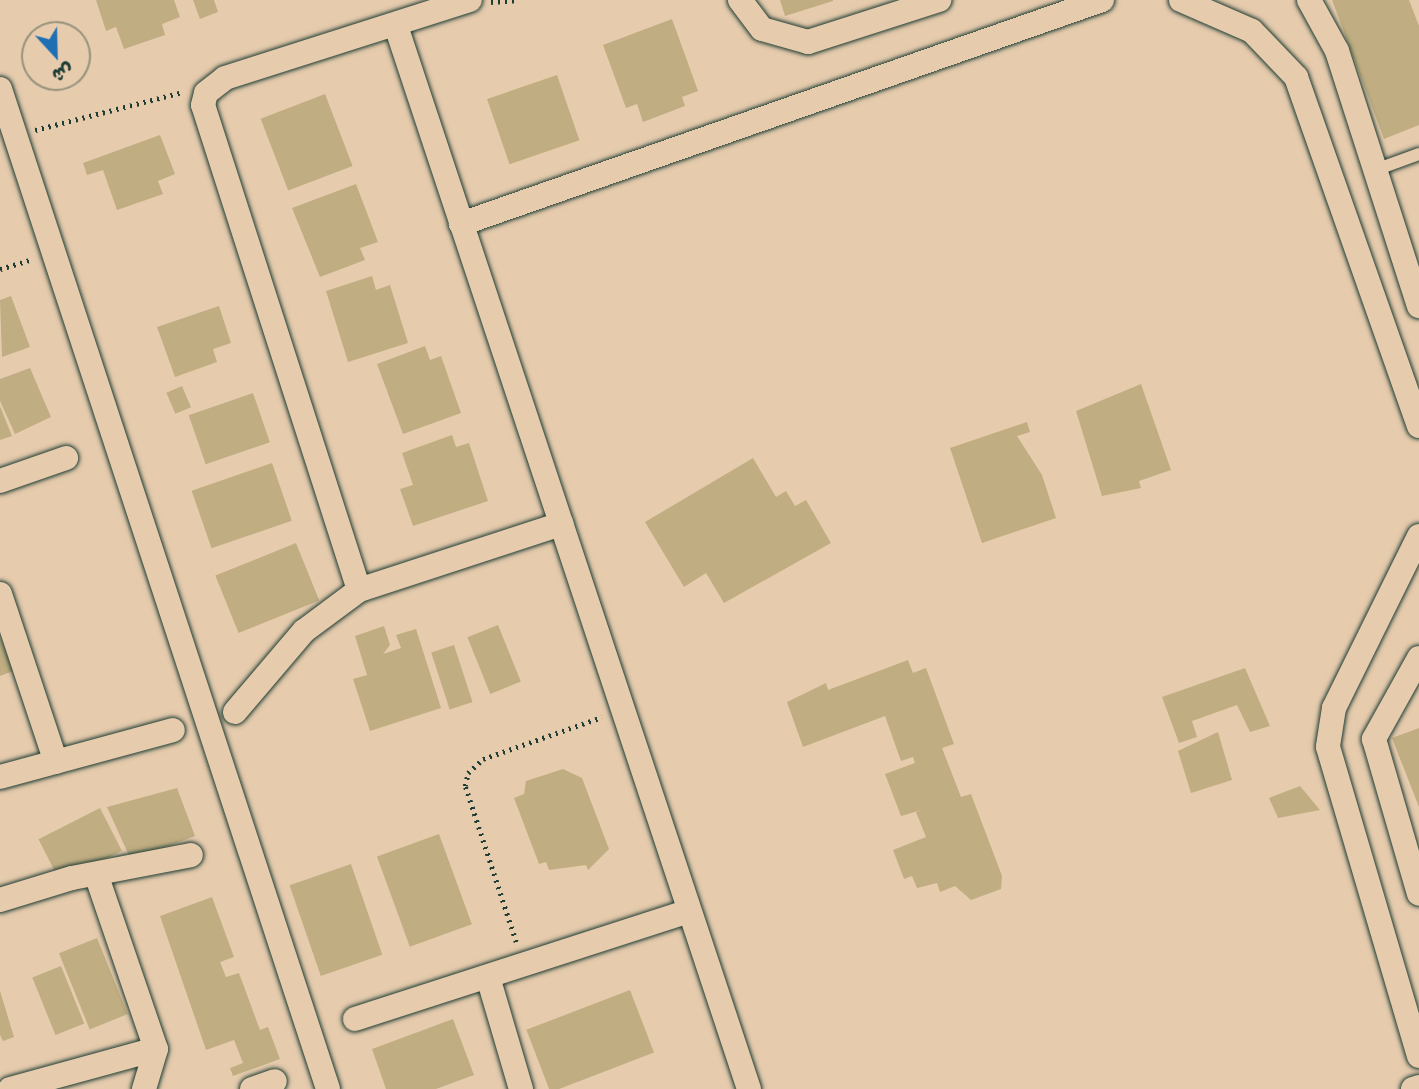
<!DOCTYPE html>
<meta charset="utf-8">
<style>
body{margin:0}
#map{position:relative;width:1419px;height:1089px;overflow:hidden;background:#e6cbad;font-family:Mali,"Playpen Sans Arabic",sans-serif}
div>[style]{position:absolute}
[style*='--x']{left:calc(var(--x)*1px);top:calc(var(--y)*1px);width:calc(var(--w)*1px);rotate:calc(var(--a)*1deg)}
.building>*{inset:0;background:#c0ae82;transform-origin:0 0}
.path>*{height:4.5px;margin-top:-2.25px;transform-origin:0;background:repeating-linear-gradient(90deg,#1f3d34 0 2px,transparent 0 7px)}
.roads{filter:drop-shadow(0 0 2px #1f3d34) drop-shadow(0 0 2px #1f3d34)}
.service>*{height:12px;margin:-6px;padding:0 6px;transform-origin:6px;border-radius:6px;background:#e6cbad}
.minor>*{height:24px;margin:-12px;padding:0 12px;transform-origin:12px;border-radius:12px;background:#e6cbad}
span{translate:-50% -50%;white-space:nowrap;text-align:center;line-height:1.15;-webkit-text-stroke:6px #e6cbad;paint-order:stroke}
.north{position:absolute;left:21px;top:21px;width:70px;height:70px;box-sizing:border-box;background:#e6cbad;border:2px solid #96927d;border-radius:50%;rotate:158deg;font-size:19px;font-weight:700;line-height:28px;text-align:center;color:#1f3d34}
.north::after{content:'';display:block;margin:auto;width:24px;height:32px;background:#1f6fb2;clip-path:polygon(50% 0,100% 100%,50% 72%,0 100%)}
</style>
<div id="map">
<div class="building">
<div style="clip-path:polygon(96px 0,174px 0,180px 17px,162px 24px,165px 35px,124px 49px,116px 27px,106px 31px)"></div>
<div style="clip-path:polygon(193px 0,214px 0,218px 12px,200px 19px)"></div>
<div style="clip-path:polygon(780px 0,833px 0,833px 1px,785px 16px)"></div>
<div style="clip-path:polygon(1332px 0,1409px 0,1419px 26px,1419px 125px,1384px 139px)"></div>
<div style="clip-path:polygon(672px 19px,698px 91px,682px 97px,685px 106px,643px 122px,637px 104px,626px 108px,603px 45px)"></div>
<div style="left:557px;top:75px;width:69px;height:74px;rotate:71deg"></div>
<div style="left:325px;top:94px;width:77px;height:69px;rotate:69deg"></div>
<div style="clip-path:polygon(160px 135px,175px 174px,158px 181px,163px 194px,117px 210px,103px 170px,87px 175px,83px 163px)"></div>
<div style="clip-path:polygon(356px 184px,378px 242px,360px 248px,365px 260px,320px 277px,292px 208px)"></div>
<div style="clip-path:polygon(372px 276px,376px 290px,390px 285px,408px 343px,348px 362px,326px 291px)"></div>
<div style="clip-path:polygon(11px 296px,30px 347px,2px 357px,0 300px)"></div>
<div style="clip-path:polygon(219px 306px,231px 343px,213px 349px,217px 362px,175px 377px,157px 327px)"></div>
<div style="clip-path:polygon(425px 346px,430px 360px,441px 356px,461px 413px,403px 434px,377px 364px)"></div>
<div style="clip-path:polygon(30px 368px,51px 417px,15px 434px,0 401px,0 379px)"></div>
<div style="clip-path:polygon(1141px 384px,1171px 470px,1139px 481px,1141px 488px,1102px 496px,1076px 411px)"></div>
<div style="left:182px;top:386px;width:23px;height:17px;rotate:67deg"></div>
<div style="left:253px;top:393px;width:52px;height:68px;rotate:71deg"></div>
<div style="clip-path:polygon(0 406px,12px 436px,0 440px)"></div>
<div style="clip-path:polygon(1027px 422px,1030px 432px,1017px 436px,1042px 475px,1056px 518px,982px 543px,950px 448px)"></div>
<div style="clip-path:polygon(452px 435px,456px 447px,469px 443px,488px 501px,413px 526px,400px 489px,413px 485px,402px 453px)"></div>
<div style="clip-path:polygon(753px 458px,776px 497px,786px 491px,795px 506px,806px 500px,831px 543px,724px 603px,706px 573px,684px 587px,645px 522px)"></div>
<div style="left:272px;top:463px;width:61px;height:85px;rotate:71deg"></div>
<div style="left:296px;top:543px;width:62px;height:87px;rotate:68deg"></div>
<div style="left:498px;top:625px;width:61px;height:33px;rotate:68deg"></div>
<div style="clip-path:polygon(384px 626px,390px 645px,383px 654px,401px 648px,396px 635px,416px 629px,441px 708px,370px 731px,353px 679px,367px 675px,355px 636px)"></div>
<div style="clip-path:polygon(0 638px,13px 671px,0 676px)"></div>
<div style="left:454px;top:645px;width:60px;height:24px;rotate:72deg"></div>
<div style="clip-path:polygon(908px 660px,913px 673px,926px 668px,954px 744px,942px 748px,961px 797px,971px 794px,1002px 876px,1001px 889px,971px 900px,955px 886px,940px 892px,937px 883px,917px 888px,912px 876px,904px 879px,893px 850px,926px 837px,916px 812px,925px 809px,901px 816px,885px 774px,915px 763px,913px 757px,901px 761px,885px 716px,803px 747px,787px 702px,826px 683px,828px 690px)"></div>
<div style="clip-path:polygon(1245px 668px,1270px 726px,1250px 732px,1237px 705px,1192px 721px,1197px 737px,1179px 743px,1162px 697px)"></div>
<div style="clip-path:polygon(1419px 728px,1419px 807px,1392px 738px)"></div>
<div style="clip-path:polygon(1218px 732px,1232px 780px,1191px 793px,1178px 751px)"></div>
<div style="clip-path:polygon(563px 769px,582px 778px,609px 849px,588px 870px,586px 865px,549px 870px,546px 862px,539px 864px,514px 798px,524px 794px,526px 781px)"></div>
<div style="clip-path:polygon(1300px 786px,1320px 810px,1278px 818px,1269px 798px)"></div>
<div style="clip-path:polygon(177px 788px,195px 836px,131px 860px,107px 807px)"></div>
<div style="left:100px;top:808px;width:48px;height:69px;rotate:63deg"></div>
<div style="left:439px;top:834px;width:96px;height:66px;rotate:70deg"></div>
<div style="left:351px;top:864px;width:96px;height:65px;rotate:71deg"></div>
<div style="clip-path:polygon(212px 897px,234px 957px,220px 962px,226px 977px,239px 973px,260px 1030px,268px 1027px,280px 1059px,233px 1076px,230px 1068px,243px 1063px,234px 1040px,206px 1050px,160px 916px)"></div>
<div style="left:97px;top:938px;width:82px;height:41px;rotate:68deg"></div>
<div style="left:61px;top:966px;width:62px;height:31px;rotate:68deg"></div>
<div style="left:630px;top:990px;width:67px;height:111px;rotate:69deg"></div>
<div style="clip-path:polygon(0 991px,14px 1037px,3px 1041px,0 1035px)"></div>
<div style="clip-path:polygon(453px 1019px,474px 1075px,436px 1089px,386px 1089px,372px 1049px)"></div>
</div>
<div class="path">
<div style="--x:491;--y:2;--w:26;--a:-4"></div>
<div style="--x:35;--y:130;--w:153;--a:-14.4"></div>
<div style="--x:0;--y:269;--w:34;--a:-17"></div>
<div style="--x:516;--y:942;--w:164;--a:-108.1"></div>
<div style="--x:465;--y:786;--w:13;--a:-77"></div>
<div style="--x:468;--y:773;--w:21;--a:-43"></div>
<div style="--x:483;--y:759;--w:126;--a:-19.4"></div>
</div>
<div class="roads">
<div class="service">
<div style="--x:1375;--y:170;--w:47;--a:-20"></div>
</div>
<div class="minor">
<div style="--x:740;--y:0;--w:36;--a:53"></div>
<div style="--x:762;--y:29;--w:48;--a:15.8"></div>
<div style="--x:808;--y:42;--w:138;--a:-17.8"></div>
<div style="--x:1181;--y:0;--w:77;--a:23.6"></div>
<div style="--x:1252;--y:31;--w:64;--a:46.3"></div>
<div style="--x:1296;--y:77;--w:370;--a:70.6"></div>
<div style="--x:1309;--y:0;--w:58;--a:61.2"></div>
<div style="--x:1337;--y:51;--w:268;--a:72.2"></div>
<div style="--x:396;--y:26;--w:1120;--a:71.63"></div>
<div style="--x:0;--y:89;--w:1052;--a:71.84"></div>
<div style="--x:461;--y:224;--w:679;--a:-19.26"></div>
<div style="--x:0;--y:481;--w:70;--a:-19.2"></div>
<div style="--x:1419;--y:536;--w:192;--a:116.3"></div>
<div style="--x:1334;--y:708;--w:39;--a:99"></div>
<div style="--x:1328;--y:747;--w:322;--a:73.6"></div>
<div style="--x:359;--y:590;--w:509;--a:-107.83"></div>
<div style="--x:203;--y:105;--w:12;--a:-76"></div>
<div style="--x:206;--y:93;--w:24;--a:-38"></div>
<div style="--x:225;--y:78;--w:257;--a:-17.7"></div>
<div style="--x:0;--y:594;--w:177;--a:71.6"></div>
<div style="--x:1419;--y:658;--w:93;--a:119.1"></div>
<div style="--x:1374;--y:739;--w:161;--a:73.8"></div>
<div style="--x:235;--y:712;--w:106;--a:-49.6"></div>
<div style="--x:304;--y:631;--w:69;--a:-36.7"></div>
<div style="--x:359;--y:590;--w:213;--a:-18.1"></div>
<div style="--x:0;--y:777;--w:179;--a:-15.2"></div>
<div style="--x:97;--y:877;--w:182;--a:71.1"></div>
<div style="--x:156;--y:1049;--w:42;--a:106.7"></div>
<div style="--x:0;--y:900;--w:75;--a:-17"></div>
<div style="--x:72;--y:878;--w:121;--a:-10.9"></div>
<div style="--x:488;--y:977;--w:117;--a:73.6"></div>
<div style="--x:355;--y:1019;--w:351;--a:-17.9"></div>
<div style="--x:10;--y:1089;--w:151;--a:-15.3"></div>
<div style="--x:252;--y:1089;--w:24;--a:-19"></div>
<div style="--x:1413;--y:1089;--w:6;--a:-18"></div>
</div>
</div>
<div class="north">ش</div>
</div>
